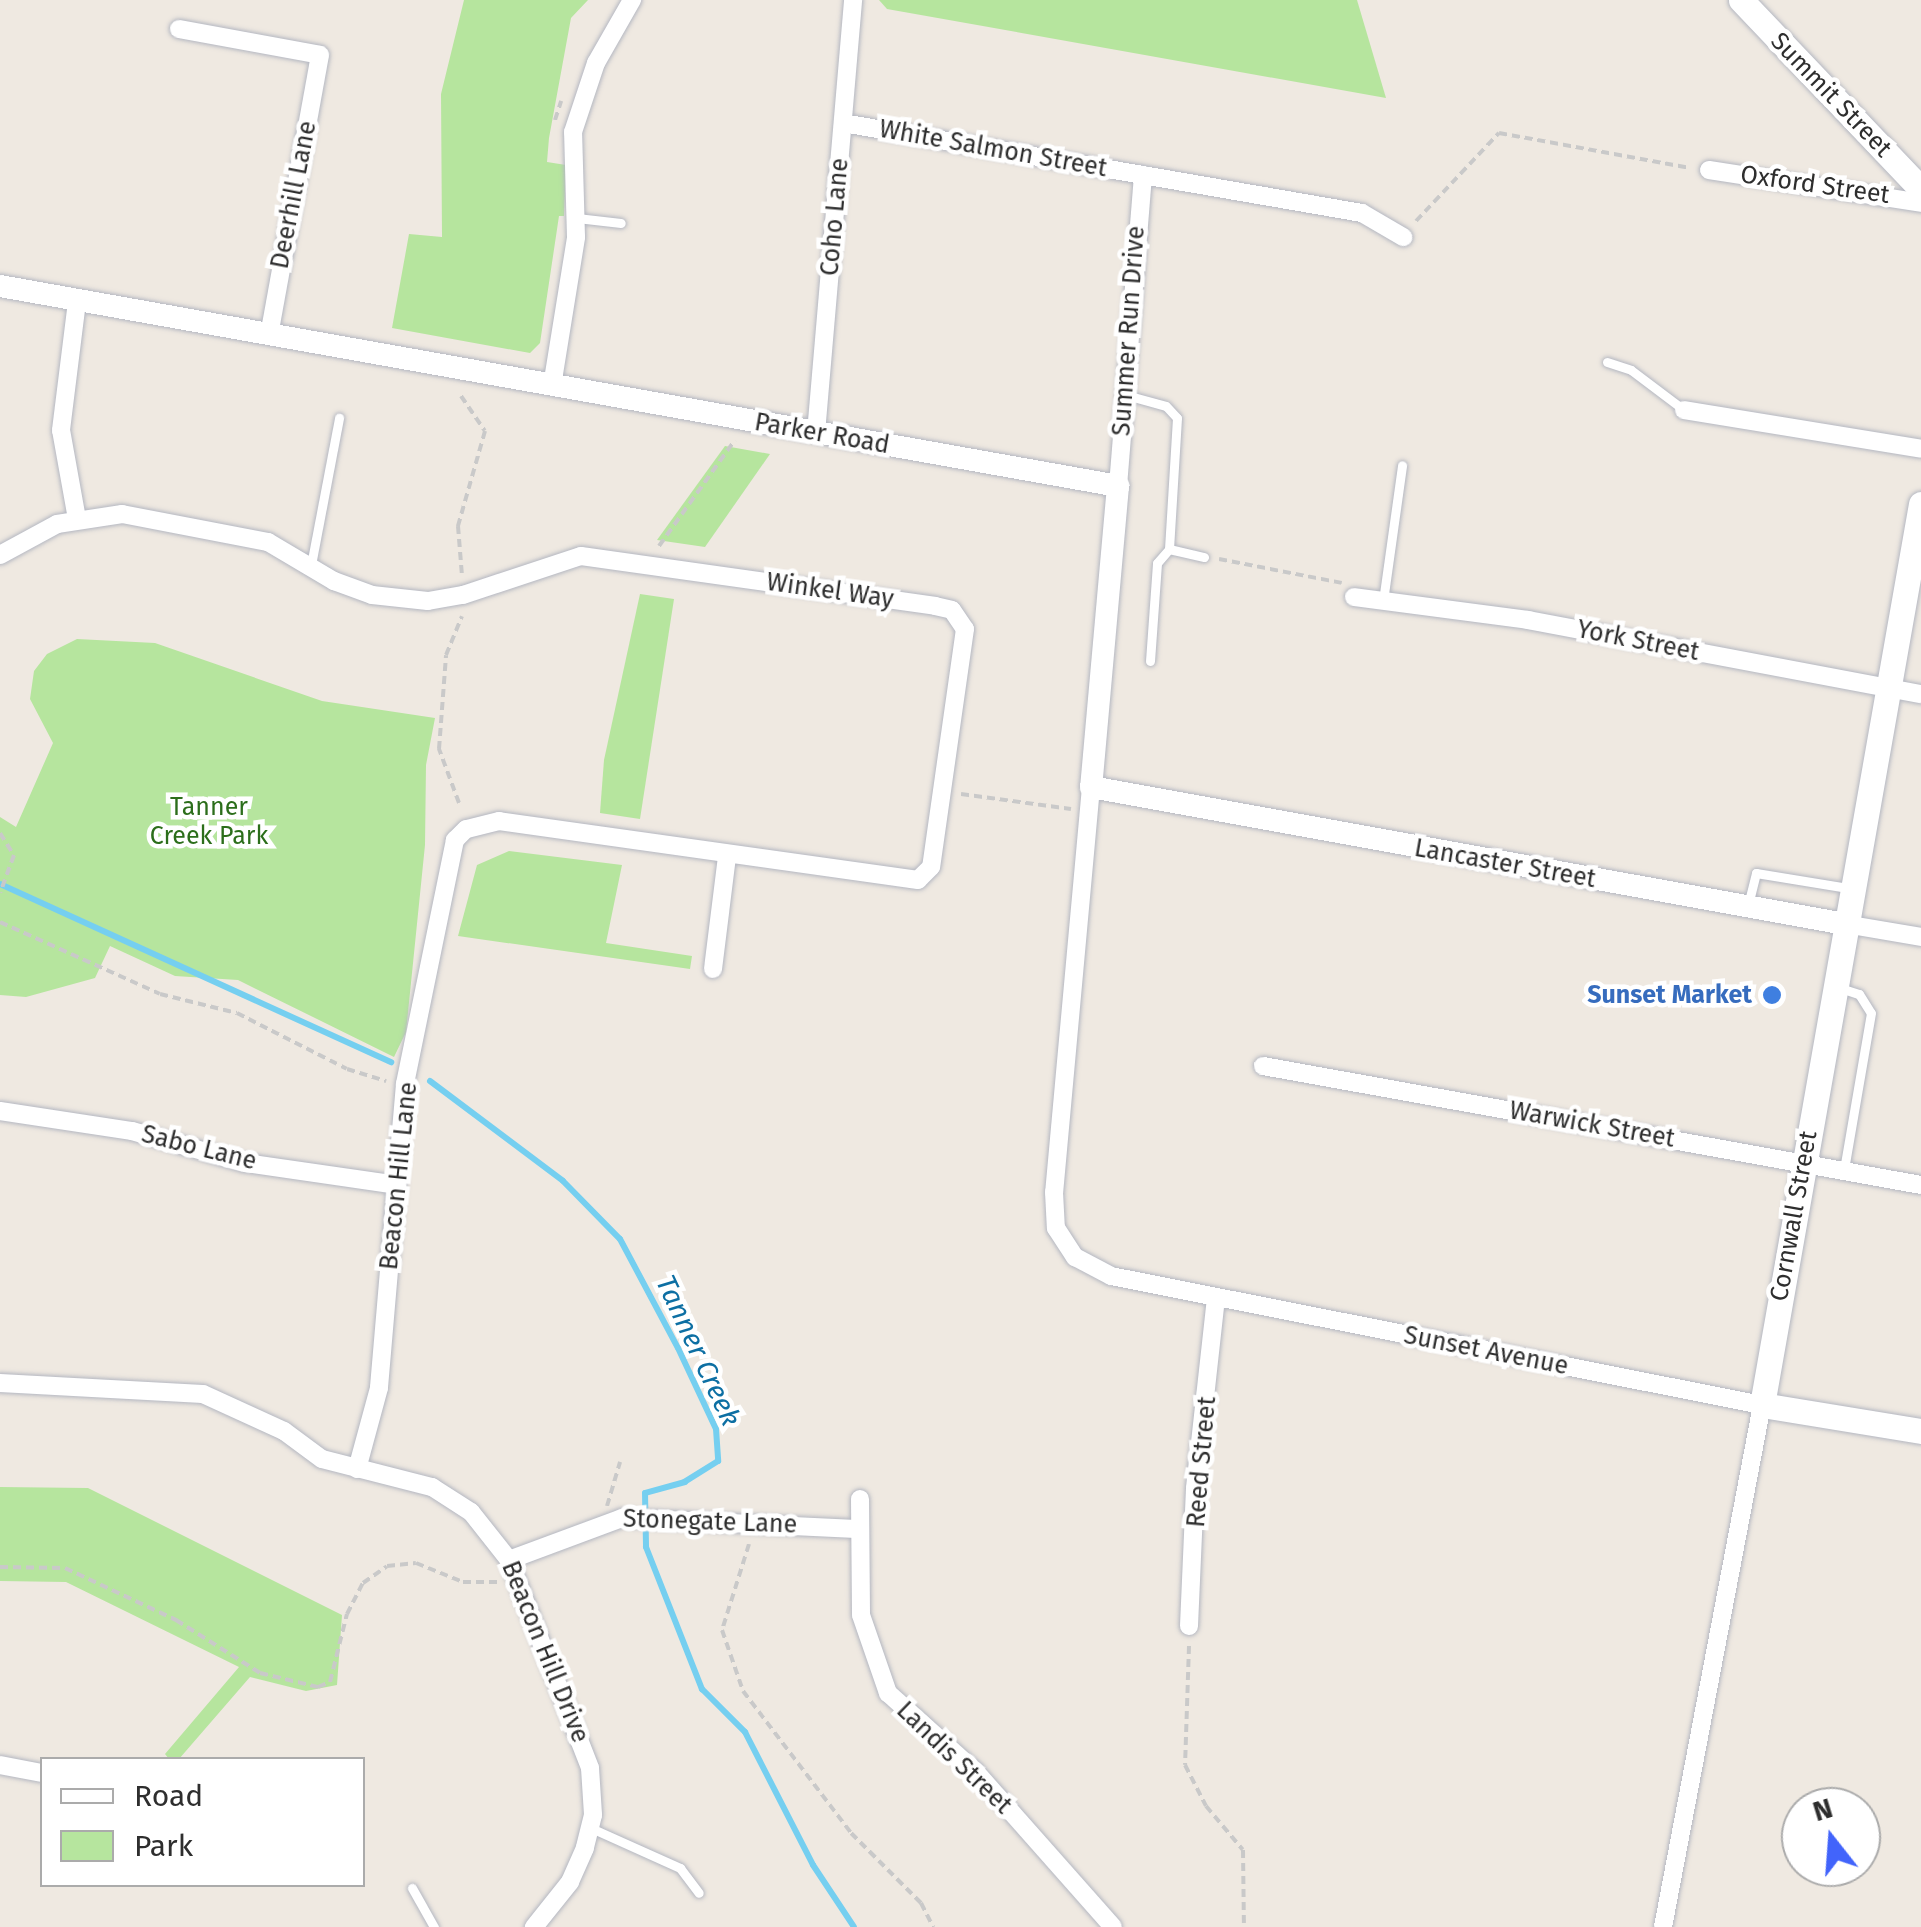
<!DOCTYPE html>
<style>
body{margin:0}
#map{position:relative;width:1921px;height:1927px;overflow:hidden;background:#efe9e1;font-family:"Fira Sans",sans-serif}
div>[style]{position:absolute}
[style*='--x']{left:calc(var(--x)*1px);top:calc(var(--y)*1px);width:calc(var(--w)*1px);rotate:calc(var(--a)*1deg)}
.green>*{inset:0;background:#b6e59e}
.stream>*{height:6px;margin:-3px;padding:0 3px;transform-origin:3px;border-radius:3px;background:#75cff0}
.path>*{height:4px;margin-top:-2px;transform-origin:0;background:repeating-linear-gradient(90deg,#c9c9c9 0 8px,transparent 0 13px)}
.roads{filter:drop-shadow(0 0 2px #b4b7c1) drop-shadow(0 0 2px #b4b7c1)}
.service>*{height:9px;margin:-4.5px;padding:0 4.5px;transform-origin:4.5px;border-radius:4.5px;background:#fff}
.minor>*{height:18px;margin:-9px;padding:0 9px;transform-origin:9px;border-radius:9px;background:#fff}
.tertiary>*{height:22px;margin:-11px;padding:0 11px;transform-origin:11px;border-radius:11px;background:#fff}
.secondary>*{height:25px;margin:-12.5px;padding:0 12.5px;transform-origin:12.5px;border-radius:12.5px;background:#fff}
.dots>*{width:28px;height:28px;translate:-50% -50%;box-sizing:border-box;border:5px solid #fff;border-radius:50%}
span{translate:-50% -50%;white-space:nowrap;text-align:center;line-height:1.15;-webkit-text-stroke:9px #fff;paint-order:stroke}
.street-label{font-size:25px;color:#2e2e2e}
.park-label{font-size:25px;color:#2c6e1b}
.shop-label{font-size:25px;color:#366cbe;font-weight:700}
.right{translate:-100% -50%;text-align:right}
.water-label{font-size:28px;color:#0d6fa3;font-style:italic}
.legend{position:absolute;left:40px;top:1757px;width:325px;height:130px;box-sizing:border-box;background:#fff;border:2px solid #ababab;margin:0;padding:12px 18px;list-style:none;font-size:30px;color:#2e2e2e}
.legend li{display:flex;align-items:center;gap:20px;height:50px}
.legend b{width:50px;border:2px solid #ababab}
.north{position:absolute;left:1781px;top:1787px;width:100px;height:100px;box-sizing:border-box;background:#fff;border:2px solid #ababab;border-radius:50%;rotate:343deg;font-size:28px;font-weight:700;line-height:40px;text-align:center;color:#2e2e2e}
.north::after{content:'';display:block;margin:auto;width:35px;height:45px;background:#4264fb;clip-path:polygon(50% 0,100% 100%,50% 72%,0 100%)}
</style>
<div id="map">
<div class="green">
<div style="clip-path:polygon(464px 0,588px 0,571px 18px,549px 138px,547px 162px,566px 165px,564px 216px,559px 216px,540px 343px,530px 353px,392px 328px,409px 234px,442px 237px,441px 94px)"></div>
<div style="clip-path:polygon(879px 0,1357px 0,1386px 98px,887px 9px)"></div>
<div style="clip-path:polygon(725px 446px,770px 454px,705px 547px,657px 540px)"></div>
<div style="clip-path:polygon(640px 594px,674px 599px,640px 819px,600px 813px,604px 760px)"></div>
<div style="clip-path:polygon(77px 639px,155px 643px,322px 701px,435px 718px,426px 765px,425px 845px,406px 1032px,394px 1057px,238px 980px,175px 976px,110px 946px,95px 978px,26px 997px,0 995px,0 817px,16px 827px,53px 743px,30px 699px,34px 671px,47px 654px)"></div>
<div style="clip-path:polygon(509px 851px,622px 865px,606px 943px,692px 956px,690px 969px,458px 936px,477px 865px)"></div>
<div style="clip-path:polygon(0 1487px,88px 1488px,342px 1615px,337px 1685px,306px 1691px,250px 1677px,179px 1759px,169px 1759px,165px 1754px,239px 1667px,66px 1582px,0 1581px)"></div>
</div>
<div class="stream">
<div style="--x:0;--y:884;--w:430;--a:24.5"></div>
<div style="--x:430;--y:1081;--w:166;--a:36.9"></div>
<div style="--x:563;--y:1181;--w:81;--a:45.5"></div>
<div style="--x:620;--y:1239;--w:123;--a:62"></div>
<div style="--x:678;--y:1348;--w:89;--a:64.9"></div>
<div style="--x:716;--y:1429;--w:32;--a:86"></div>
<div style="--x:718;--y:1461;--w:39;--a:148"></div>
<div style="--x:685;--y:1482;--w:41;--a:164.6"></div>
<div style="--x:645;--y:1493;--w:54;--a:88.9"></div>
<div style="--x:646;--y:1547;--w:153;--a:68.5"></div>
<div style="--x:702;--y:1689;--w:61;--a:45"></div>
<div style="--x:745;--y:1732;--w:149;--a:62.9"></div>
<div style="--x:813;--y:1865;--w:74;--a:56.5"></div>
</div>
<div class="path">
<div style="--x:555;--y:120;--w:20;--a:-72"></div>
<div style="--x:1416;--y:221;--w:121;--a:-46.7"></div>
<div style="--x:1499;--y:133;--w:193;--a:10.4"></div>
<div style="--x:461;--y:396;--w:42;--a:55.6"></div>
<div style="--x:485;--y:431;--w:99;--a:105.9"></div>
<div style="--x:458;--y:526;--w:50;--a:85.4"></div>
<div style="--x:659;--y:546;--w:130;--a:-54.4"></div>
<div style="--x:1219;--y:559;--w:125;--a:11"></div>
<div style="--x:961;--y:794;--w:111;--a:7.8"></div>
<div style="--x:459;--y:803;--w:58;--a:-110.3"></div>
<div style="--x:439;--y:749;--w:94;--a:-85.7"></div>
<div style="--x:446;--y:655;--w:42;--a:-67.7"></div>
<div style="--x:0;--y:833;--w:26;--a:58"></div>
<div style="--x:14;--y:855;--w:40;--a:110.2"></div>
<div style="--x:0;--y:922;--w:175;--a:24.2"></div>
<div style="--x:160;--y:994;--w:79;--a:13.9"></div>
<div style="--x:237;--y:1013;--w:123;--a:27"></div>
<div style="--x:347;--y:1069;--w:41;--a:17.1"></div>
<div style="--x:607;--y:1506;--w:46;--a:-73.5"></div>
<div style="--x:749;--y:1544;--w:90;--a:107.4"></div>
<div style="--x:722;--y:1630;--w:65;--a:71"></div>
<div style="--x:743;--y:1691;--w:178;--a:52.7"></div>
<div style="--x:851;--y:1833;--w:99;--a:45"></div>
<div style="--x:921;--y:1903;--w:27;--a:63"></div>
<div style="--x:0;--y:1567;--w:65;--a:0.9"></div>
<div style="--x:65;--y:1568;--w:123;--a:25.1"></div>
<div style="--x:176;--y:1620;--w:99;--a:32.2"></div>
<div style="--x:260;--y:1673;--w:60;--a:13.6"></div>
<div style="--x:318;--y:1687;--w:13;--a:-23"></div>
<div style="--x:330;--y:1682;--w:70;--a:-76"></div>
<div style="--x:347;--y:1614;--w:35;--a:-63"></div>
<div style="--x:363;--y:1583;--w:29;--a:-35"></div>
<div style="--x:387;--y:1566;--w:29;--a:-6"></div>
<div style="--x:416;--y:1563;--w:51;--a:22"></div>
<div style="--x:463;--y:1582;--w:35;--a:0"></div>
<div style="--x:1189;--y:1646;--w:119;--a:91.9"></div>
<div style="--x:1185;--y:1765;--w:46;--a:62.9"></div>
<div style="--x:1206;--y:1806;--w:57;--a:49.9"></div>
<div style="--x:1243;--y:1850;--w:77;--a:89.3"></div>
</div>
<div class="roads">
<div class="service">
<div style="--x:577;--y:218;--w:44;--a:6.5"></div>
<div style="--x:1607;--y:362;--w:25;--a:18"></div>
<div style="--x:1631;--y:370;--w:66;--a:37"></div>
<div style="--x:1126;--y:395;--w:41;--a:15.4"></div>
<div style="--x:1166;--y:406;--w:16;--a:47"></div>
<div style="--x:1177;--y:418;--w:131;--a:93.5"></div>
<div style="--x:1169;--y:549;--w:36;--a:13"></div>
<div style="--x:311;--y:565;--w:150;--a:-79.2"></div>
<div style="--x:1383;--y:601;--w:137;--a:-82"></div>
<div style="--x:1150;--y:661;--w:98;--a:-85.9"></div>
<div style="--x:1157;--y:563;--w:18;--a:-49"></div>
<div style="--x:1748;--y:905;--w:33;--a:-76"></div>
<div style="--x:1756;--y:873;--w:93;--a:9.3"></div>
<div style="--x:1837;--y:987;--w:23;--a:18"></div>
<div style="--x:1859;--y:994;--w:22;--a:58"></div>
<div style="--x:1871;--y:1013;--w:159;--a:99.8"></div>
<div style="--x:591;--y:1828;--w:98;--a:24.2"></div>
<div style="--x:680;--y:1868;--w:31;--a:53"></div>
<div style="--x:412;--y:1888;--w:45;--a:60.6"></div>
</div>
<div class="minor">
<div style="--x:179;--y:29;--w:143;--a:10.4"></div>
<div style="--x:320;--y:55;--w:285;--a:100.3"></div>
<div style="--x:843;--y:123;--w:527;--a:9.84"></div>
<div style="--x:1362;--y:213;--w:48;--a:30.3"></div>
<div style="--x:1709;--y:170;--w:215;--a:8.8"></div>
<div style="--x:552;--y:386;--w:151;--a:-80.8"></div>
<div style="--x:576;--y:237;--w:105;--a:-91.6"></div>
<div style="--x:573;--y:132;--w:73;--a:-71.6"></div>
<div style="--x:596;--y:63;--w:73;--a:-60.3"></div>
<div style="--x:1684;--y:410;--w:240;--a:9.3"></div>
<div style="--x:816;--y:433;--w:435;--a:-85.1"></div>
<div style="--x:1118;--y:486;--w:312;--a:-85.4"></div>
<div style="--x:77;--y:519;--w:90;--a:-100.2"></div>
<div style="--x:61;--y:430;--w:130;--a:-82.9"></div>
<div style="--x:0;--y:555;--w:65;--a:-28.5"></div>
<div style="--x:57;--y:524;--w:66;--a:-8.7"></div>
<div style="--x:122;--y:514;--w:149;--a:10.9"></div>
<div style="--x:268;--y:542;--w:77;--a:30.6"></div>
<div style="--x:334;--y:581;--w:40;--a:20.2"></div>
<div style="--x:372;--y:595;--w:56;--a:6.1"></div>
<div style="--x:428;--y:601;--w:36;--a:-10"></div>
<div style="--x:463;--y:595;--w:124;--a:-18.3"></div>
<div style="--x:581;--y:556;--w:358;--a:8"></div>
<div style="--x:935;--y:606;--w:17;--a:13"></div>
<div style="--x:952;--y:610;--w:23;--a:56"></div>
<div style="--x:965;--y:629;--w:240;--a:98.1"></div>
<div style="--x:931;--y:867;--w:18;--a:135"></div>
<div style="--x:918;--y:880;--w:423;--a:-172"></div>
<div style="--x:499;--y:821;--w:34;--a:166"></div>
<div style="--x:466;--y:829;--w:16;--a:135"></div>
<div style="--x:455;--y:840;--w:249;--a:101.6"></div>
<div style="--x:405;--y:1084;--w:305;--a:94.9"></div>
<div style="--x:379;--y:1388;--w:84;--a:105.2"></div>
<div style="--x:1354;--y:597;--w:176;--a:7.5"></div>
<div style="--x:1528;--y:620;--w:400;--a:10.7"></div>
<div style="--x:1091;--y:787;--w:407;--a:95.2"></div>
<div style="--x:1054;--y:1192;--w:36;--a:87"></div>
<div style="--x:1056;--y:1228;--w:35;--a:57"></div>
<div style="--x:1075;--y:1257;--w:41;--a:27.8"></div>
<div style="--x:1111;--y:1276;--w:664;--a:11.21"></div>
<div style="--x:1762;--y:1405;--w:531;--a:100.74"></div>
<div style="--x:1845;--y:924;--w:77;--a:9.7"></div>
<div style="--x:713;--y:969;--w:114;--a:-82.9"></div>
<div style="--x:1263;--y:1066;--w:669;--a:10.25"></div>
<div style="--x:0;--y:1111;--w:134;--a:8.6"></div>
<div style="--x:132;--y:1131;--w:117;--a:15.8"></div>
<div style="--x:245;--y:1163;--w:154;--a:8.2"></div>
<div style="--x:0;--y:1383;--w:203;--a:3.1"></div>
<div style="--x:203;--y:1394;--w:89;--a:24.6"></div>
<div style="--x:284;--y:1431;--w:47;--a:36.4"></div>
<div style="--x:322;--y:1459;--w:114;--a:14.3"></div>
<div style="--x:432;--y:1487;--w:46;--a:32.7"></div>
<div style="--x:471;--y:1512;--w:61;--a:51.6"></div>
<div style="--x:509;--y:1560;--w:223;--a:68.7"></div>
<div style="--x:590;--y:1768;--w:47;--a:86.3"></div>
<div style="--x:593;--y:1815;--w:34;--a:104"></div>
<div style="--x:585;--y:1848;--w:37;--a:114"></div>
<div style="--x:570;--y:1882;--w:58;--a:128.7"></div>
<div style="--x:860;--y:1499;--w:116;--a:89.5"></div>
<div style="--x:861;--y:1615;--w:83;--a:70.9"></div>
<div style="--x:888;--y:1693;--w:117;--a:41.9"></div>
<div style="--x:975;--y:1771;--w:208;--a:48.5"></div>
<div style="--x:509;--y:1560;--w:121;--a:-20.4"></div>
<div style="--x:622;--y:1518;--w:236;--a:2.7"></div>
<div style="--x:1189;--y:1626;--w:138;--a:-87.5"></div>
<div style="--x:1195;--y:1488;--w:192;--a:-83.7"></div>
<div style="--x:0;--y:1765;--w:43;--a:10.8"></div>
</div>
<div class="tertiary">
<div style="--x:0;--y:286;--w:1136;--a:10.14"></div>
<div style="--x:1118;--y:486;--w:302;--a:95.1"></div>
<div style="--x:1091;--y:787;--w:766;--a:10.3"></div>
</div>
<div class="secondary">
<div style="--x:1741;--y:0;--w:261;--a:46.4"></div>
<div style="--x:1921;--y:504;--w:915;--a:100.01"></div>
<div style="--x:1762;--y:1405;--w:161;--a:9.3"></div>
</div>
</div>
<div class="dots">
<div style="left:1772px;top:995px;background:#3f7fe0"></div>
</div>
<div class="street-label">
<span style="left:1831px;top:95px;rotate:46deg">Summit Street</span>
<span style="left:993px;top:149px;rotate:10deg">White Salmon Street</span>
<span style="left:1815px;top:185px;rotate:8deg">Oxford Street</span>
<span style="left:294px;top:195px;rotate:-79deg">Deerhill Lane</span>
<span style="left:835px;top:217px;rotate:-85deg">Coho Lane</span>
<span style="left:1129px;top:331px;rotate:-86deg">Summer Run Drive</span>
<span style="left:822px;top:434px;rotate:10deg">Parker Road</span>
<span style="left:830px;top:591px;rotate:8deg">Winkel Way</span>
<span style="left:1638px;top:641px;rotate:11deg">York Street</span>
<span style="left:1505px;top:864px;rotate:10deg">Lancaster Street</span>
<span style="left:1592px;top:1125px;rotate:10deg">Warwick Street</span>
<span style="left:199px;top:1148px;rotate:14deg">Sabo Lane</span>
<span style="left:399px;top:1176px;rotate:-84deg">Beacon Hill Lane</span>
<span style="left:1794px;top:1216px;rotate:-80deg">Cornwall Street</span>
<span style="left:1486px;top:1351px;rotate:11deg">Sunset Avenue</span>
<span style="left:1202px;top:1462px;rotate:-85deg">Reed Street</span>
<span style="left:710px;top:1522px;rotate:2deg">Stonegate Lane</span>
<span style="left:545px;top:1652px;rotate:68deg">Beacon Hill Drive</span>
<span style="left:954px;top:1758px;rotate:44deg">Landis Street</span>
</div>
<div class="park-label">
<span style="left:209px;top:822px">Tanner<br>Creek Park</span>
</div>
<div class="shop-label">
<span class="right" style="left:1752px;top:995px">Sunset Market</span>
</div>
<div class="water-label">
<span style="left:698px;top:1351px;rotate:65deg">Tanner Creek</span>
</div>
<ul class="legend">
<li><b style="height:12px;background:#fff"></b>Road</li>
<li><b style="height:28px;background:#b6e59e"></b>Park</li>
</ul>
<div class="north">N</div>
</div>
